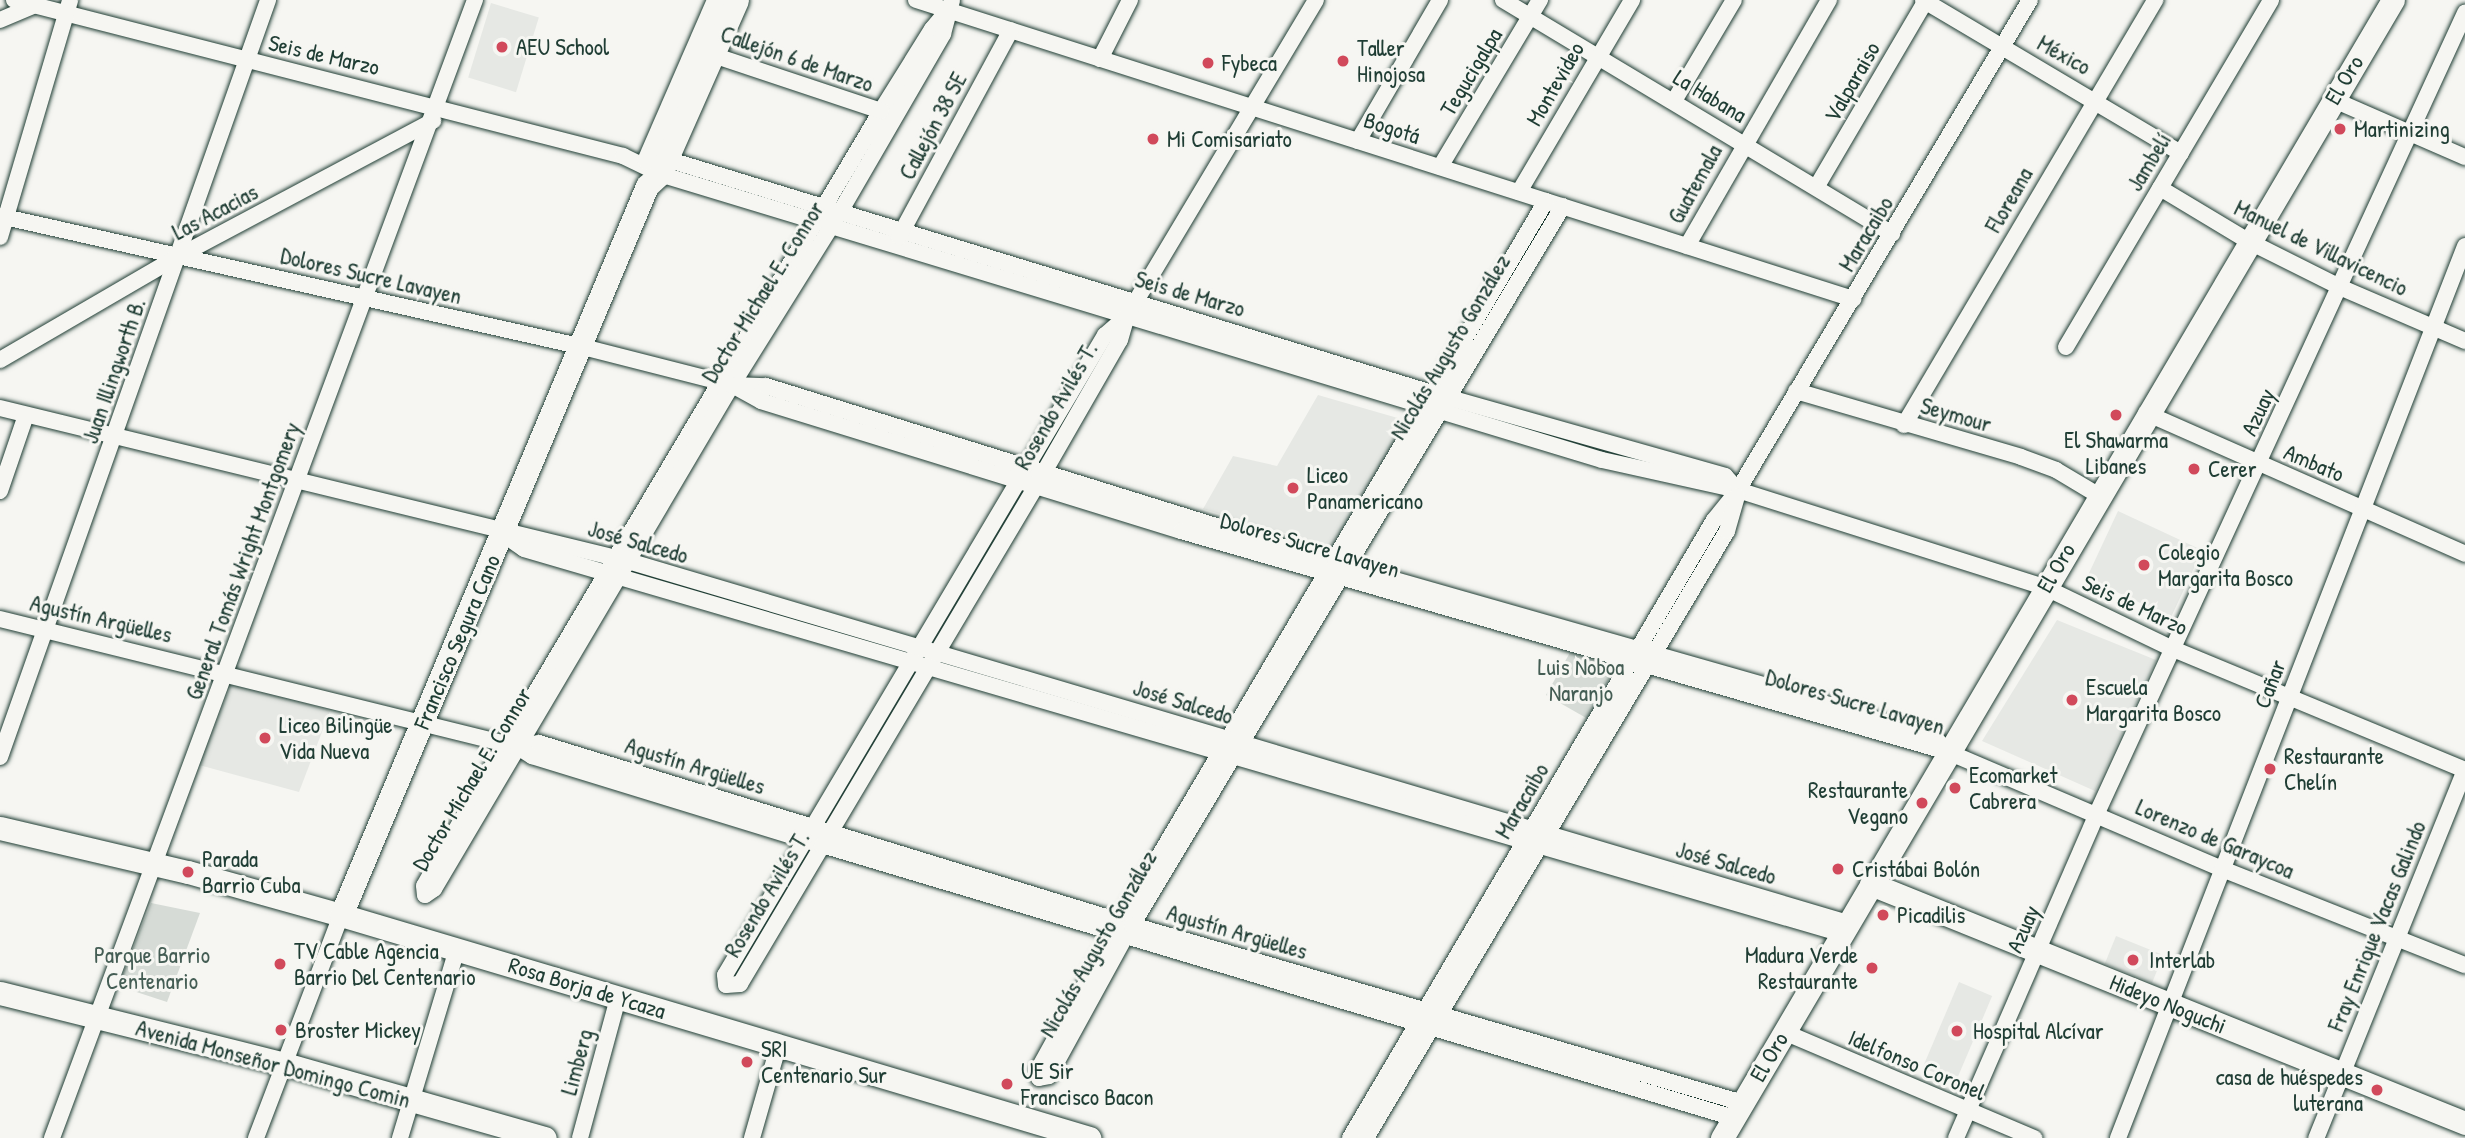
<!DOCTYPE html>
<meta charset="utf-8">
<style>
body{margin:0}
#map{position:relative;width:2465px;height:1138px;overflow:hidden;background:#f6f6f2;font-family:"Patrick Hand",sans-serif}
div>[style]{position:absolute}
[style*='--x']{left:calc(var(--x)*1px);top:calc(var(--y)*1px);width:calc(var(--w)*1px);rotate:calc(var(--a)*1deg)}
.built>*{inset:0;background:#e6e8e4;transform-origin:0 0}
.green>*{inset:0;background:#d6dbd6}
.roads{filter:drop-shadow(0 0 2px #1f3d34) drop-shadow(0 0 2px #1f3d34)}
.street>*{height:16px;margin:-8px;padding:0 8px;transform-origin:8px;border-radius:8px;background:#f6f6f2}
.secondary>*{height:23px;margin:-11.5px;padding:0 11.5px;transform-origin:11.5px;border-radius:11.5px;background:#f6f6f2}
.dots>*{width:19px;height:19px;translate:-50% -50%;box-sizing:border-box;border:4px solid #f6f6f2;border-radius:50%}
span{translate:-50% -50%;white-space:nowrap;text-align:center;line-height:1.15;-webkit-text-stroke:6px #f6f6f2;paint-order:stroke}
.poi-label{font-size:23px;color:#1f3d34}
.left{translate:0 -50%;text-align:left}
.right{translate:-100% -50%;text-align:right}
.street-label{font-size:23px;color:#1f3d34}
.park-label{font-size:23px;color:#445d54}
</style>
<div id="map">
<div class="built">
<div style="left:491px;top:3px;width:50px;height:78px;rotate:17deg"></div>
<div style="clip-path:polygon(1318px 395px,1408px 421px,1336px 548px,1203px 509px,1233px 456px,1277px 466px)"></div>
<div style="left:2118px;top:511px;width:93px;height:74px;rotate:25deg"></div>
<div style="clip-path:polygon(2057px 620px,2156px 660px,2095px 791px,1982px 741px)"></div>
<div style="clip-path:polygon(233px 680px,330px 711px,299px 792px,199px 765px)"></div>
<div style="left:2116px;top:936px;width:51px;height:30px;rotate:22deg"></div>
<div style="left:1959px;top:982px;width:36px;height:93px;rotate:23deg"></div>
</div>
<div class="green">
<div style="clip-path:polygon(1572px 649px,1616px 665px,1588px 719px,1546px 695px)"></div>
<div style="clip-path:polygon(151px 903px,200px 913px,167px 1002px,118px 986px)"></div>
</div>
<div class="roads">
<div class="street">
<div style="--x:14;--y:0;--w:629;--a:14.37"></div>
<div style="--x:623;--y:156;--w:41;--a:25.9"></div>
<div style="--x:660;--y:174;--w:984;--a:16.89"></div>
<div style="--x:1602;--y:460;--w:139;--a:12.4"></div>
<div style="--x:1738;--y:490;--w:321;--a:17.6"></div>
<div style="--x:2044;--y:587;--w:143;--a:25.7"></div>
<div style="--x:2173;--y:649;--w:316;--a:22.5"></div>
<div style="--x:2465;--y:770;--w:397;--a:112"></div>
<div style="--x:916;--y:0;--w:984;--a:17.7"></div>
<div style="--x:1503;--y:0;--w:454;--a:31"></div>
<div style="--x:1923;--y:0;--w:300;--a:30.7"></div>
<div style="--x:948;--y:10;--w:25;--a:130"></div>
<div style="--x:932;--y:29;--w:97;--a:121.9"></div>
<div style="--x:881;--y:111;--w:736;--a:120.71"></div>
<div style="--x:505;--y:744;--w:163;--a:119.7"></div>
<div style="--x:424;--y:886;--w:9;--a:84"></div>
<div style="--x:425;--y:895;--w:11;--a:-34"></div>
<div style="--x:434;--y:889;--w:586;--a:-59.41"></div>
<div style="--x:732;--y:385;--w:204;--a:-58"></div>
<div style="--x:840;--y:212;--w:206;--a:-59.9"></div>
<div style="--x:943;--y:34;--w:35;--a:-75"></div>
<div style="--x:0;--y:20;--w:36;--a:-23"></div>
<div style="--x:704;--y:52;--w:187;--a:18.4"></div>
<div style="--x:1100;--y:59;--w:66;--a:-63"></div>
<div style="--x:2332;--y:99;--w:145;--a:23.6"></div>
<div style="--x:1674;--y:101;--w:117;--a:-59.3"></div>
<div style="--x:1358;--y:141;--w:163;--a:-59.8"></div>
<div style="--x:660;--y:157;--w:807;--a:17"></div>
<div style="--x:1432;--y:393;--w:305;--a:15.8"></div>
<div style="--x:1725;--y:476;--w:19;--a:47"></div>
<div style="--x:1440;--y:167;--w:195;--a:-59.1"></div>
<div style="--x:1817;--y:186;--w:216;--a:-59.6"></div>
<div style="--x:2160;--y:188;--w:105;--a:31"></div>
<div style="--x:2250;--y:242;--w:103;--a:26.6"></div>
<div style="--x:2342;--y:288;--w:134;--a:23.3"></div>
<div style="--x:1519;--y:192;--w:223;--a:-59.5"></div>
<div style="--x:1546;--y:201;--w:851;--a:120.57"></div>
<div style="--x:1113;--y:934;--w:155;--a:118.9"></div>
<div style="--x:1038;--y:1070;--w:8;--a:83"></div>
<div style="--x:1039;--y:1078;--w:10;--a:-11"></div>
<div style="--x:1049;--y:1076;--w:158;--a:-61.3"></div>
<div style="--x:1125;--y:937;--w:852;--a:-59.07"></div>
<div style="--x:0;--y:216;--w:598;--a:12.66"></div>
<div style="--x:583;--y:347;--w:154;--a:14.3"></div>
<div style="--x:732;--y:385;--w:34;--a:2"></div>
<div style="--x:766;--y:386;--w:596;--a:17.28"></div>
<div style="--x:1335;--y:563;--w:480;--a:15.9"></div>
<div style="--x:1797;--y:695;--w:145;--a:17.3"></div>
<div style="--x:1935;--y:738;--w:19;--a:47"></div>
<div style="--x:0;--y:237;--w:247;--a:-73.5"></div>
<div style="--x:899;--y:237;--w:235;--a:-61.6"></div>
<div style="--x:1687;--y:246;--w:284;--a:-60"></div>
<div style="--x:1127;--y:316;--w:29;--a:139"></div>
<div style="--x:1105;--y:335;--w:744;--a:120.7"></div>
<div style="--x:725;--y:975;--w:10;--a:84"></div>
<div style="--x:726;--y:985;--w:14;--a:-4"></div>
<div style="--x:740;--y:984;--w:579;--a:-59.27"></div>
<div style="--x:1036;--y:486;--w:168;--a:-60.1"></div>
<div style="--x:1120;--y:340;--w:25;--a:-74"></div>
<div style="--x:1127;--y:316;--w:368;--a:-59.1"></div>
<div style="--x:2066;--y:347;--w:403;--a:-59.4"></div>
<div style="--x:0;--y:360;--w:207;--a:-30.2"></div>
<div style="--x:179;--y:256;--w:288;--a:-28"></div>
<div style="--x:734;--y:386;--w:31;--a:29"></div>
<div style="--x:761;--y:401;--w:440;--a:17.2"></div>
<div style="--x:1181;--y:531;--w:798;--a:16.07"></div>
<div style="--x:1948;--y:752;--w:298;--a:23.1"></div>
<div style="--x:2222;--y:869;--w:261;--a:21.6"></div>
<div style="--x:1796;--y:391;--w:234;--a:16.3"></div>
<div style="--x:2021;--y:457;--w:37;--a:20"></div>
<div style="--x:2056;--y:470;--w:49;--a:30.8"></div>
<div style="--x:0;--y:408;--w:646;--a:13.69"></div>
<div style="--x:628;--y:561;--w:1273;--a:16.53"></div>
<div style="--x:2146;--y:413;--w:349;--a:23.8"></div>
<div style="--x:1904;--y:425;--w:494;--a:-59.4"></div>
<div style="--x:0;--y:491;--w:80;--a:-71.1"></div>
<div style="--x:504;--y:535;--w:24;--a:35"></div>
<div style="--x:524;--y:549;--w:1373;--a:16.28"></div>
<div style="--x:0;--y:619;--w:534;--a:13.88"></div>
<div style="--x:518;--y:747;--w:17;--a:33"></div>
<div style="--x:532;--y:756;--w:303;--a:17.1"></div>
<div style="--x:822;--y:845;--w:952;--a:16.66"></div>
<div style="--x:518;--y:747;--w:21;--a:-11"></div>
<div style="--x:539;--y:743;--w:620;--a:17.06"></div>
<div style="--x:1132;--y:925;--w:636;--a:16.24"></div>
<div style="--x:0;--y:757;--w:803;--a:-70.5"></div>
<div style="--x:1784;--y:1032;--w:272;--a:23"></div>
<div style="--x:52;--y:1138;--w:1214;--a:-69.61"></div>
<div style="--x:256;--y:1138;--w:239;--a:-69.1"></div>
<div style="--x:400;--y:1138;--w:197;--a:-73.2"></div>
<div style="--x:580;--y:1138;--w:145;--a:-74.8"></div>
<div style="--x:752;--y:1138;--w:98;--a:-74"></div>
<div style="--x:1350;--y:1138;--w:717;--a:-59.5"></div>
<div style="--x:1714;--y:520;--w:38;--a:-51"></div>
<div style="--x:1738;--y:490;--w:570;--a:-59.21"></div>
<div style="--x:1366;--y:1138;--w:706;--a:-59.26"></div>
<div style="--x:1727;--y:531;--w:36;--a:-74"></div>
<div style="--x:1956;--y:1138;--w:354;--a:-66.5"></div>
<div style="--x:2097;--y:813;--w:881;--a:-65.3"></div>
<div style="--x:2118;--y:1138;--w:957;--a:-68.74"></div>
</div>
<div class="secondary">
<div style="--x:649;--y:159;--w:173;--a:-66.5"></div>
<div style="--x:0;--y:828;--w:193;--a:13.2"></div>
<div style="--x:188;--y:872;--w:159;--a:15.7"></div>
<div style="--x:341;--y:915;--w:781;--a:16.6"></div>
<div style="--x:1871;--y:884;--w:640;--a:21.92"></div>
<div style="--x:341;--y:915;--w:791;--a:-67.23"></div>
<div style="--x:647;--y:186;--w:18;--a:-43"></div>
<div style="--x:660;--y:174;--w:190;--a:-66.1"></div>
<div style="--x:0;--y:993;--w:294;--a:14"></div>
<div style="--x:285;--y:1064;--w:270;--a:15.9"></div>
<div style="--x:1722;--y:1138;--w:1321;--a:-59.48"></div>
</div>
</div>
<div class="dots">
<div style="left:502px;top:47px;background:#d1495b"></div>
<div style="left:1343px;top:61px;background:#d1495b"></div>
<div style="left:1208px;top:63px;background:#d1495b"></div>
<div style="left:2340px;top:129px;background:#d1495b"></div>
<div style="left:1153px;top:139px;background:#d1495b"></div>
<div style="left:2116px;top:415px;background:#d1495b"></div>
<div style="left:2194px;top:469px;background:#d1495b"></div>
<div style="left:1293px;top:488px;background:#d1495b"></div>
<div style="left:2144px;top:565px;background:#d1495b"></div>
<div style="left:2072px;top:700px;background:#d1495b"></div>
<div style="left:265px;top:738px;background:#d1495b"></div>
<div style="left:2270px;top:769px;background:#d1495b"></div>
<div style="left:1955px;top:788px;background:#d1495b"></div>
<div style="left:1922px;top:803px;background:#d1495b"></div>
<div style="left:1838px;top:869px;background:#d1495b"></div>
<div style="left:188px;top:872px;background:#d1495b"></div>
<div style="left:1883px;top:915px;background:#d1495b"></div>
<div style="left:2133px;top:960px;background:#d1495b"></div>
<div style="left:280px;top:964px;background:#d1495b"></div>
<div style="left:1872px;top:968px;background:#d1495b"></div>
<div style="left:281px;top:1030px;background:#d1495b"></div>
<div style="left:1957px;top:1031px;background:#d1495b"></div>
<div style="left:747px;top:1062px;background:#d1495b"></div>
<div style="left:1007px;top:1084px;background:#d1495b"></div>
<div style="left:2377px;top:1090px;background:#d1495b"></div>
</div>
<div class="poi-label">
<span class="left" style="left:516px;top:47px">AEU School</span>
<span class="left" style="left:1357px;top:61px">Taller<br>Hinojosa</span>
<span class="left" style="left:1222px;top:63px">Fybeca</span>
<span class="left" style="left:2354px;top:129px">Martinizing</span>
<span class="left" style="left:1167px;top:139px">Mi Comisariato</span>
<span style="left:2116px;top:453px">El Shawarma<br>Libanes</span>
<span class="left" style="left:2208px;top:469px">Cerer</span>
<span class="left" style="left:1307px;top:488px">Liceo<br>Panamericano</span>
<span class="left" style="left:2158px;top:565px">Colegio<br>Margarita Bosco</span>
<span class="left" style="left:2086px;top:700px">Escuela<br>Margarita Bosco</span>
<span class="left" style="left:279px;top:738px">Liceo Bilingüe<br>Vida Nueva</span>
<span class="left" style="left:2284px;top:769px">Restaurante<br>Chelín</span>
<span class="left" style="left:1969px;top:788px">Ecomarket<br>Cabrera</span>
<span class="right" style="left:1908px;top:803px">Restaurante<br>Vegano</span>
<span class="left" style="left:202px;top:872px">Parada<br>Barrio Cuba</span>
<span class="left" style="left:1852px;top:869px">Cristábai Bolón</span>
<span class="left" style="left:1897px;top:915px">Picadilis</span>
<span class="left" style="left:294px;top:964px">TV Cable Agencia<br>Barrio Del Centenario</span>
<span class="right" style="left:1858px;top:968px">Madura Verde<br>Restaurante</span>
<span class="left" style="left:2149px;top:960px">Interlab</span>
<span class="left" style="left:295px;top:1030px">Broster Mickey</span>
<span class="left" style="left:1973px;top:1031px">Hospital Alcívar</span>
<span class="left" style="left:761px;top:1062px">SRI<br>Centenario Sur</span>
<span class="left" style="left:1021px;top:1084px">UE Sir<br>Francisco Bacon</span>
<span class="right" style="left:2363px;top:1090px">casa de huéspedes<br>luterana</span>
</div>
<div class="street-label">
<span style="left:324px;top:55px;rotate:13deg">Seis de Marzo</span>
<span style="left:2064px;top:55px;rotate:29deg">México</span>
<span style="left:797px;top:59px;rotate:19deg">Callejón 6 de Marzo</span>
<span style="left:1471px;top:72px;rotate:-59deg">Tegucigalpa</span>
<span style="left:2344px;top:80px;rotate:-59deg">El Oro</span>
<span style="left:1852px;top:82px;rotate:-60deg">Valparaiso</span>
<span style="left:1555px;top:84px;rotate:-60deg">Montevideo</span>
<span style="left:1710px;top:96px;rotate:31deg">La Habana</span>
<span style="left:933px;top:126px;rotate:-62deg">Callejón 38 SE</span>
<span style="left:1392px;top:128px;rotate:18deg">Bogotá</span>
<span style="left:2149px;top:162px;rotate:-59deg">Jambelí</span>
<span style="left:1695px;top:184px;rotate:-61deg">Guatemala</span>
<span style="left:2009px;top:200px;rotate:-60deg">Floreana</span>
<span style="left:215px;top:212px;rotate:-28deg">Las Acacias</span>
<span style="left:1866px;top:234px;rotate:-59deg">Maracaibo</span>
<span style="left:2321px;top:248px;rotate:26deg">Manuel de Villavicencio</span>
<span style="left:371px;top:276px;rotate:13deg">Dolores Sucre Lavayen</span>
<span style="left:763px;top:292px;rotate:-58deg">Doctor Michael E. Connor</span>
<span style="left:1190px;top:294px;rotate:16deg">Seis de Marzo</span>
<span style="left:1450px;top:347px;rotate:-59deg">Nicolás Augusto González</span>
<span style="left:114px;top:371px;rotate:-71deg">Juan Illingworth B.</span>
<span style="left:1056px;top:406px;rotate:-60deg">Rosendo Avilés T.</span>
<span style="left:2258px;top:412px;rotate:-65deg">Azuay</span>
<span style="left:1956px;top:415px;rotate:16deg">Seymour</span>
<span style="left:2314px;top:463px;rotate:23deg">Ambato</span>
<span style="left:638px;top:542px;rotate:16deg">José Salcedo</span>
<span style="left:1310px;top:545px;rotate:16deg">Dolores Sucre Lavayen</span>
<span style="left:243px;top:561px;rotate:-70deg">General Tomás Wright Montgomery</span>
<span style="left:2056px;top:568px;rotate:-60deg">El Oro</span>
<span style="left:2135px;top:605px;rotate:25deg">Seis de Marzo</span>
<span style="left:101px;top:619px;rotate:13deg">Agustín Argüelles</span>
<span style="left:457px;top:642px;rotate:-67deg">Francisco Segura Cano</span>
<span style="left:2270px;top:684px;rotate:-69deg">Cañar</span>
<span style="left:1183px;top:702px;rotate:17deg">José Salcedo</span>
<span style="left:1855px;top:702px;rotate:16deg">Dolores Sucre Lavayen</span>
<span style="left:695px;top:766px;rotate:17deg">Agustín Argüelles</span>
<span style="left:472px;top:779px;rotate:-59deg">Doctor Michael E. Connor</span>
<span style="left:1522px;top:801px;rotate:-60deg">Maracaibo</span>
<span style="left:2215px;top:839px;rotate:23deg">Lorenzo de Garaycoa</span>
<span style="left:1726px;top:863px;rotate:16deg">José Salcedo</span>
<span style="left:767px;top:894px;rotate:-59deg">Rosendo Avilés T.</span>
<span style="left:2377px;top:926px;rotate:-68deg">Fray Enrique Vacas Galindo</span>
<span style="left:2023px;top:929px;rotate:-67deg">Azuay</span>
<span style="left:1237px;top:932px;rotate:16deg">Agustín Argüelles</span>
<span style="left:1098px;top:944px;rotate:-60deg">Nicolás Augusto González</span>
<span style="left:587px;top:988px;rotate:17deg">Rosa Borja de Ycaza</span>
<span style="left:2168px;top:1004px;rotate:22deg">Hideyo Noguchi</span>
<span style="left:1769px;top:1057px;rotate:-60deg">El Oro</span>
<span style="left:577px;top:1062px;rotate:-75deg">Limberg</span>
<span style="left:273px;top:1064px;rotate:15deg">Avenida Monseñor Domingo Comin</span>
<span style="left:1917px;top:1065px;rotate:23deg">Idelfonso Coronel</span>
</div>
<div class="park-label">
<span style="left:1581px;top:680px">Luis Noboa<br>Naranjo</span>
<span style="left:152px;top:968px">Parque Barrio<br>Centenario</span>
</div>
</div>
